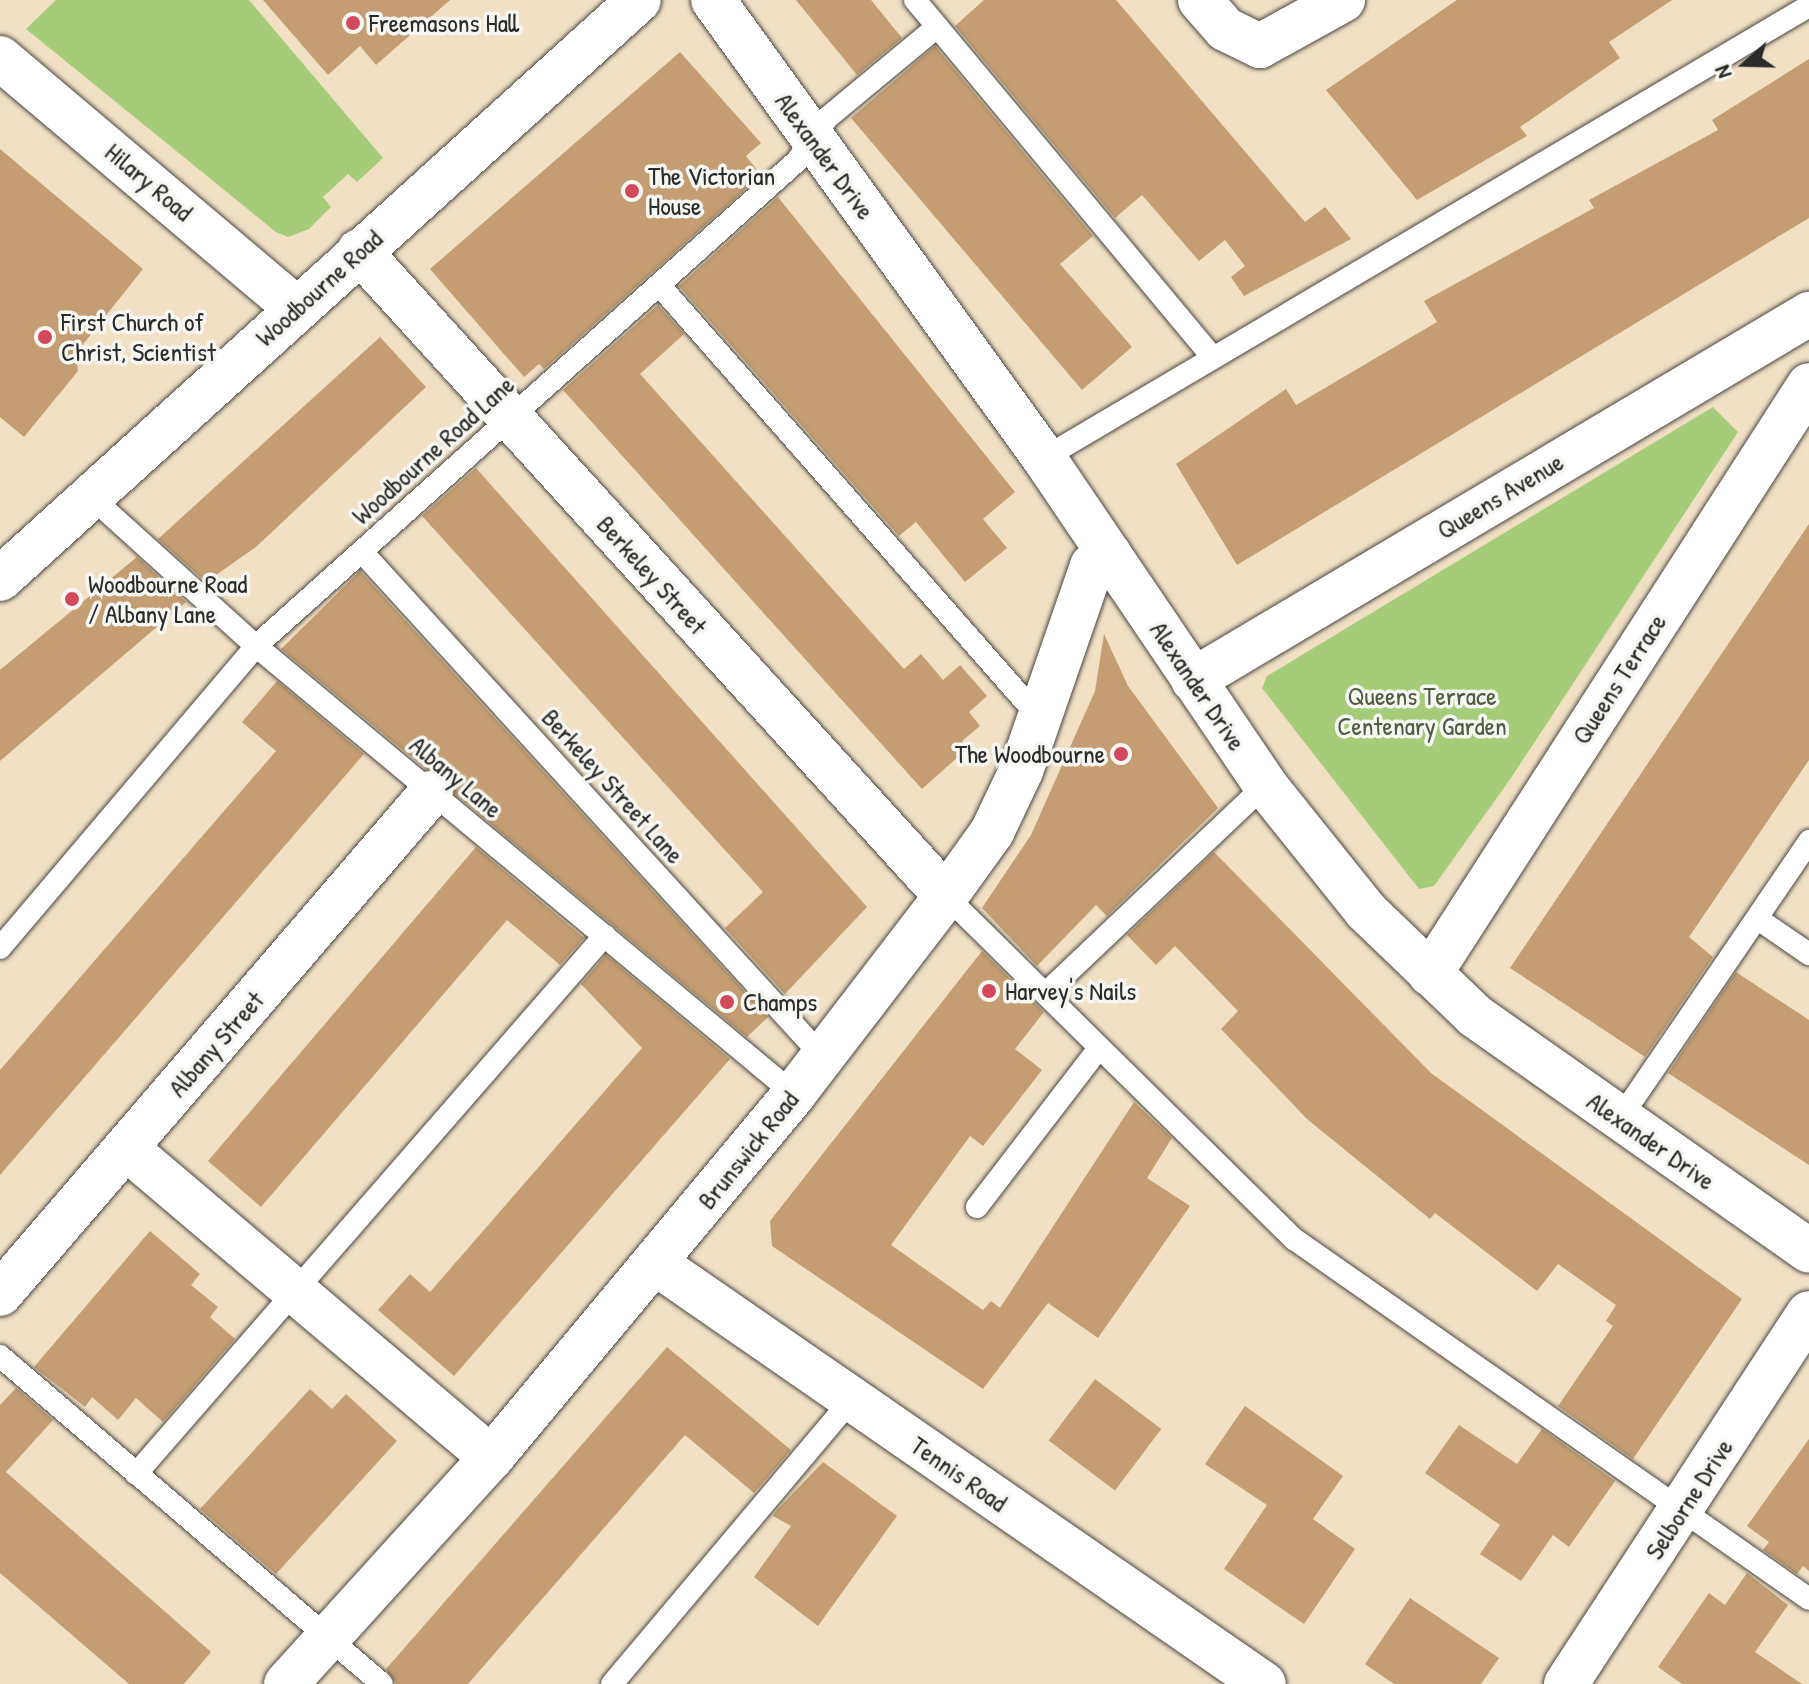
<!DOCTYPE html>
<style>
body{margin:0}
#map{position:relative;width:1809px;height:1684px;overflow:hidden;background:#f1e0c4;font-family:"Patrick Hand",sans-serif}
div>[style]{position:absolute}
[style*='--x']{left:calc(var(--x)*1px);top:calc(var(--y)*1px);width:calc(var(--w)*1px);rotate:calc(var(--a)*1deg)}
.green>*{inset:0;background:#a5cd79}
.building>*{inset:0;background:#c49e72;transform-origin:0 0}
.roads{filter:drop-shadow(0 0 2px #494642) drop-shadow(0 0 2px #494642)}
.lane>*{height:22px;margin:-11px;padding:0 11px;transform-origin:11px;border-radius:11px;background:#fff}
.street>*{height:44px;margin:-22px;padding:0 22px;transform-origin:22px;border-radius:22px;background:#fff}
.secondary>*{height:44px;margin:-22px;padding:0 22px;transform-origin:22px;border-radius:22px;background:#fff}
.primary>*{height:44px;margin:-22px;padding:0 22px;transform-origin:22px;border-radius:22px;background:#fff}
.dots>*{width:22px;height:22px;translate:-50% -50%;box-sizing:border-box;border:4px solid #f6f6f2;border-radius:50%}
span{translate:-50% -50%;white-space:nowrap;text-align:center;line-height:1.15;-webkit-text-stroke:7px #f6f6f2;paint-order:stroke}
.poi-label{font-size:26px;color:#2b2b2b}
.left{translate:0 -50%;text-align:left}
.right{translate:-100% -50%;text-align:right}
.street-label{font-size:26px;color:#2b2b2b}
.park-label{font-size:26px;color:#505c42}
.north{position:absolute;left:1705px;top:24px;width:80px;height:80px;-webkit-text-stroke:6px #f6f6f2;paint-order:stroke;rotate:250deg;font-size:22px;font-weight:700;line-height:32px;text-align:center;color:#2b2b2b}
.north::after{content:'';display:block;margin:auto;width:28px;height:36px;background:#2b2b2b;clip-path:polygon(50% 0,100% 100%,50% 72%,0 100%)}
</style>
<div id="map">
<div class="green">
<div style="clip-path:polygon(56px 0,249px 0,383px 158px,357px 182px,348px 174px,323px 197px,331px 207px,309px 229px,288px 237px,276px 232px,26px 29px)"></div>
<div style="clip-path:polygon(1713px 407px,1738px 432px,1511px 778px,1434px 886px,1419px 889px,1262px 688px,1267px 676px)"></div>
</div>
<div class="building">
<div style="clip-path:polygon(263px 0,450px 0,376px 65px,360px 46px,328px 75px)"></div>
<div style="clip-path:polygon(796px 0,871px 0,902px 38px,857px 75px)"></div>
<div style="clip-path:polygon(984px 0,1116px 0,1305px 222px,1325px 207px,1351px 239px,1244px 296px,1231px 277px,1245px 266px,1225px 240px,1199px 261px,1142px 195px,1115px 218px,955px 26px)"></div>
<div style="clip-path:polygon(1457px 0,1672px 0,1609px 42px,1620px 58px,1520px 127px,1527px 136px,1417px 200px,1326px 90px)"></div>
<div style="clip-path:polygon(935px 46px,1093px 236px,1060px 264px,1132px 347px,1082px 390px,851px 118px)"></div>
<div style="clip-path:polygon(680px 52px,761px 143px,746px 156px,761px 175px,544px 369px,539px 364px,524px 377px,430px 269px)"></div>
<div style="clip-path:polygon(1809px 59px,1809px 218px,1237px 565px,1176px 464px,1286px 389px,1296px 405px,1437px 322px,1424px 301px,1594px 208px,1589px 200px,1718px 130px,1712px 120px)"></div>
<div style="clip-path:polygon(0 149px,143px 269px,76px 353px,78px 371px,24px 437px,0 417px)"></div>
<div style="clip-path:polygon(778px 197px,1015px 492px,983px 519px,1007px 548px,965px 582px,916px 522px,899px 536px,679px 286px)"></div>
<div style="clip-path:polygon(658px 305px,684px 334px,640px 374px,904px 669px,921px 654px,943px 680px,960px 665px,987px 696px,969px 712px,980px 726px,962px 741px,968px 748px,922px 789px,563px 390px)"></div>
<div style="clip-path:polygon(380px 337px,426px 387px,256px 547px,206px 582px,158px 539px)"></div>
<div style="clip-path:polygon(476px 468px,867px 907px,785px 994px,725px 928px,763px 892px,422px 516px)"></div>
<div style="clip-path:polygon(1809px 524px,1809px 760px,1689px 937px,1713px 957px,1645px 1057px,1510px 968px)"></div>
<div style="clip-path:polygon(137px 557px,186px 602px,0 761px,0 670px)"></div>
<div style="clip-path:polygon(360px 571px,768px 1017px,747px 1037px,455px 794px,447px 774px,426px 769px,281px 649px)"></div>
<div style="clip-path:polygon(1104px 634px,1128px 686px,1218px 808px,1107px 916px,1096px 905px,1037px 966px,982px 908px,1031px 835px,1095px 691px)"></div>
<div style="clip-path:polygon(277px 681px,364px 754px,0 1175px,0 1070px,276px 751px,242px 722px)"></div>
<div style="clip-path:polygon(476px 847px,584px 938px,560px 965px,507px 920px,261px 1207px,208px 1161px)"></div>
<div style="clip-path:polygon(1214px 852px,1431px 1073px,1742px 1299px,1633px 1459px,1558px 1406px,1613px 1326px,1606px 1321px,1616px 1305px,1558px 1264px,1537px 1291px,1435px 1213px,1430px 1219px,1307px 1119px,1221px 1029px,1238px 1011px,1175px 946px,1156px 965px,1127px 935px)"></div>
<div style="clip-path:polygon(982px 951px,1044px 1012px,1015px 1049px,1042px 1070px,983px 1146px,970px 1136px,891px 1245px,983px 1310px,991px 1301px,1000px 1308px,1134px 1102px,1172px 1138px,1147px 1178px,1190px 1206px,1098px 1338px,1048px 1303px,983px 1389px,772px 1246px,770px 1221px)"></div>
<div style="clip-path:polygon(606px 955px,730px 1059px,454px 1376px,378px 1310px,410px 1274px,430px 1292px,642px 1048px,581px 984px)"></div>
<div style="clip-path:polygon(1736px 972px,1809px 1020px,1809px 1165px,1668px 1073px)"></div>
<div style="clip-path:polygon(150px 1231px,200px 1274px,191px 1285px,218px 1307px,210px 1317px,235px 1339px,163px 1422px,136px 1398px,118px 1420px,92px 1397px,85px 1407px,34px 1367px)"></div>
<div style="clip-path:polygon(667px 1347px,791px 1450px,754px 1493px,685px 1435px,468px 1684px,396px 1684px,386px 1669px)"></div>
<div style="left:1095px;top:1379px;width:83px;height:77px;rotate:37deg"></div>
<div style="clip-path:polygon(16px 1388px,53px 1420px,6px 1472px,211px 1652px,184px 1684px,129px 1684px,0 1573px,0 1405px)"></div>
<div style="clip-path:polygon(310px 1389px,332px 1409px,346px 1394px,397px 1441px,276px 1574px,200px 1509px)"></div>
<div style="clip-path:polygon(1245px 1406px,1343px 1476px,1313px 1519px,1355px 1549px,1304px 1624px,1224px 1569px,1267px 1505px,1205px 1464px)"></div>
<div style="clip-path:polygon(1459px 1425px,1517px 1464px,1542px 1429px,1615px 1481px,1569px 1547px,1553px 1535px,1521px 1581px,1480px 1554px,1500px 1525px,1425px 1473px)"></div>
<div style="clip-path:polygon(1809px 1439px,1809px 1571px,1803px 1566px,1797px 1574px,1763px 1550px,1769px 1542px,1747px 1526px)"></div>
<div style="clip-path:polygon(823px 1462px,897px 1516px,818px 1626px,754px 1577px,791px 1526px,773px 1516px,776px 1511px)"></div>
<div style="clip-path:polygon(1747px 1573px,1788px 1605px,1755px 1652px,1802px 1684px,1682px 1684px,1658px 1667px,1709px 1593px,1725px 1605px)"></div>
<div style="clip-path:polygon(1410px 1598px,1499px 1658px,1481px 1684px,1394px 1684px,1365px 1664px)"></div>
</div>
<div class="roads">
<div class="lane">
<div style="--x:915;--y:0;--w:464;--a:50.2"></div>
<div style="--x:660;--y:286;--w:573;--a:48.68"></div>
<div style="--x:1044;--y:458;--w:889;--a:-30.58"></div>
<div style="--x:90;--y:496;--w:224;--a:42.1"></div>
<div style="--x:256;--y:646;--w:700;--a:39.78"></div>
<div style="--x:362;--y:552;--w:684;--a:47.61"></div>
<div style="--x:946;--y:896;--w:489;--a:44.6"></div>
<div style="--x:1294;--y:1239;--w:628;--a:34.95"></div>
<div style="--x:1758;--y:919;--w:62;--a:34.5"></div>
<div style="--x:0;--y:948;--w:396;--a:-49.7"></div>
<div style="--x:256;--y:646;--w:727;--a:-41.88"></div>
<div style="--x:797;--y:161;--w:52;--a:-55.1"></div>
<div style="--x:827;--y:118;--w:143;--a:-39.6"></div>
<div style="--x:1046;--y:993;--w:302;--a:-43.5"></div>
<div style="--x:1619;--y:1120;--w:338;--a:-55.7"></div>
<div style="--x:977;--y:1207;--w:200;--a:-52.5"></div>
<div style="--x:0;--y:1356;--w:503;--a:40.65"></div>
<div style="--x:136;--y:1474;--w:714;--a:-48.97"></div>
<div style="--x:612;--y:1684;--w:371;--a:-49.9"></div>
</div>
<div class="street">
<div style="--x:1200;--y:0;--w:38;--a:49"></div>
<div style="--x:1225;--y:29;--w:39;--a:26"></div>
<div style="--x:1260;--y:46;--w:95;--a:-29"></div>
<div style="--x:0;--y:58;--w:387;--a:40.2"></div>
<div style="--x:359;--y:251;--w:872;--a:47.7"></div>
<div style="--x:1193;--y:680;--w:717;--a:-30.72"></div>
<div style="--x:1430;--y:974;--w:700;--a:-57.24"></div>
<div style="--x:126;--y:1148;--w:479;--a:40.3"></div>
<div style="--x:655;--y:1263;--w:740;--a:34.66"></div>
<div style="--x:0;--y:1294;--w:661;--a:-49.3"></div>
<div style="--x:286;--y:1684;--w:305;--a:-47.8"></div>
<div style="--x:491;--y:1458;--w:474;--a:-50.2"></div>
<div style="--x:794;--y:1094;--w:250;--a:-52.5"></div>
<div style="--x:946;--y:896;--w:79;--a:-54.3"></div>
<div style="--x:992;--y:832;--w:68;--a:-64.6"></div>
<div style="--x:1021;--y:771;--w:217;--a:-70.9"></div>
<div style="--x:1092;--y:566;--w:21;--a:-35"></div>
<div style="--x:1566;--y:1684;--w:443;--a:-56.8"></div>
</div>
<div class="secondary">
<div style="--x:713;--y:0;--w:565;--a:54.14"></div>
<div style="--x:1044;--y:458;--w:395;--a:55.9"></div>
<div style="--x:1265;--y:785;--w:161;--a:51.3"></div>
<div style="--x:1366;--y:911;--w:151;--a:43.9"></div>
<div style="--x:1475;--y:1016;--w:408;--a:35.1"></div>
</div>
<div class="primary">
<div style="--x:0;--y:579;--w:862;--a:-42.18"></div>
</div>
</div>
<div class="dots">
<div style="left:353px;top:23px;background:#d1495b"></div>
<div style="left:632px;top:191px;background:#d1495b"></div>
<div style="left:45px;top:337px;background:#d1495b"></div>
<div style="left:72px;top:599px;background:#d1495b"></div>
<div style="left:1121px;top:754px;background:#d1495b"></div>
<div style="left:989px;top:991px;background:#d1495b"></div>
<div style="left:727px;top:1002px;background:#d1495b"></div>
</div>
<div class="poi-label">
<span class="left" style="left:369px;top:23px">Freemasons Hall</span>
<span class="left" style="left:648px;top:191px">The Victorian<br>House</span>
<span class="left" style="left:61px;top:337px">First Church of<br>Christ, Scientist</span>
<span class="left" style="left:88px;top:599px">Woodbourne Road<br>/ Albany Lane</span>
<span class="right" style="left:1105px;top:754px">The Woodbourne</span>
<span class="left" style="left:1005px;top:991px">Harvey's Nails</span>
<span class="left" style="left:743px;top:1002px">Champs</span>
</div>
<div class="street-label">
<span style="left:825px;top:156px;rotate:54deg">Alexander Drive</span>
<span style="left:149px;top:182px;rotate:40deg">Hilary Road</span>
<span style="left:319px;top:288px;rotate:-42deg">Woodbourne Road</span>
<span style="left:433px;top:450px;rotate:-42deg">Woodbourne Road Lane</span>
<span style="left:1500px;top:496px;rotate:-31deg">Queens Avenue</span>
<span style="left:652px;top:575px;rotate:48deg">Berkeley Street</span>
<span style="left:1619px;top:679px;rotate:-57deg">Queens Terrace</span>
<span style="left:1198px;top:686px;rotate:56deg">Alexander Drive</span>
<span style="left:456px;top:777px;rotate:40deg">Albany Lane</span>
<span style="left:613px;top:786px;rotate:48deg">Berkeley Street Lane</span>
<span style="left:216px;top:1044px;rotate:-49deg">Albany Street</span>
<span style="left:1651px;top:1141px;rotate:35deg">Alexander Drive</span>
<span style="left:748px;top:1150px;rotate:-51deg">Brunswick Road</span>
<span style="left:959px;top:1474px;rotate:35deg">Tennis Road</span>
<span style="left:1689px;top:1499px;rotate:-57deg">Selborne Drive</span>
</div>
<div class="park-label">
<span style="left:1422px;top:711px">Queens Terrace<br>Centenary Garden</span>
</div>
<div class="north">N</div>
</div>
